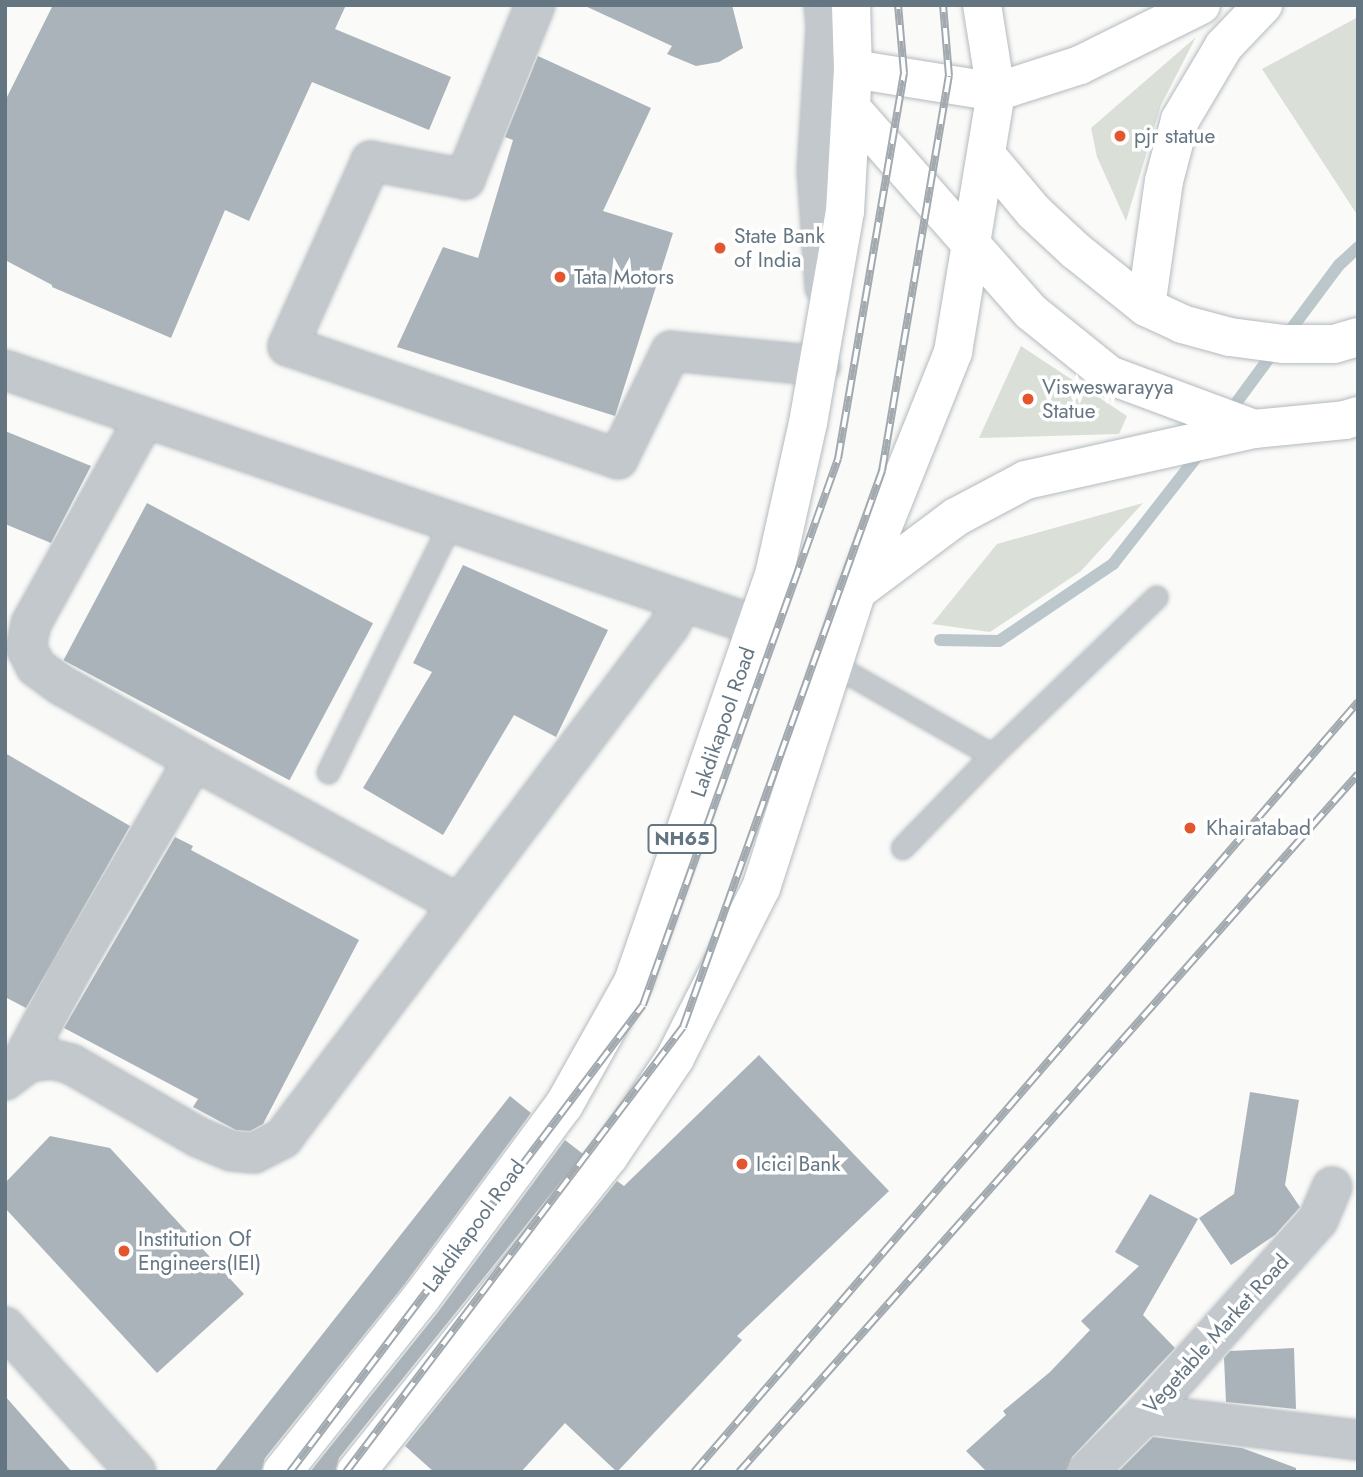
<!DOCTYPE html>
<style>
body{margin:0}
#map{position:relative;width:1363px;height:1477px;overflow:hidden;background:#fafaf8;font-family:Jost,sans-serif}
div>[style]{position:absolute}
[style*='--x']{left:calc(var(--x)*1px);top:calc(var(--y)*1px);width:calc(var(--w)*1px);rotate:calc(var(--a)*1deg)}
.green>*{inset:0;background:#dadfd7}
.stream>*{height:12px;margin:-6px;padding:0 6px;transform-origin:6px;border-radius:6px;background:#bbc7cb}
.building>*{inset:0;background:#aab3b9;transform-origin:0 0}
.roads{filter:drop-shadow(0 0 2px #b3babf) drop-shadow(0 0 2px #b3babf)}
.service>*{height:21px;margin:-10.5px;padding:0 10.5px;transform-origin:10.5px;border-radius:10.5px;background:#c3c8cc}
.minor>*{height:38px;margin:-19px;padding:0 19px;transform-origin:19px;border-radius:19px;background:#c3c8cc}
.tertiary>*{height:38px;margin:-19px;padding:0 19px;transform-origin:19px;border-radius:19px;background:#c3c8cc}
.secondary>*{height:38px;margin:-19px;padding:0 19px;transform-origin:19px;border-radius:19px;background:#fff}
.primary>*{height:38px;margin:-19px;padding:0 19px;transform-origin:19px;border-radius:19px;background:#fff}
.trunk>*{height:38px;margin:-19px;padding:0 19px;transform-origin:19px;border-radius:19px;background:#fff}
.rail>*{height:8px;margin-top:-4px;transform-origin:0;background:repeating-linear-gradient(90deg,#fff 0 16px,#a2aab0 0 32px);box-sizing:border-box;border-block:2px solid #a2aab0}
.dots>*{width:19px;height:19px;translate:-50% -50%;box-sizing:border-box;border:4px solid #fff;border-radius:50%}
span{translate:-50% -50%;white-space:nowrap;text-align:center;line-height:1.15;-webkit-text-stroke:7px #fff;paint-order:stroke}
.shield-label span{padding:2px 5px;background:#fff;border:2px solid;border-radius:5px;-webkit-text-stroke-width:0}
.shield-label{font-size:19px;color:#657683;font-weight:700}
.poi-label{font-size:21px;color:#657683}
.left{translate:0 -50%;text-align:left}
.street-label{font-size:21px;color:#657683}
.frame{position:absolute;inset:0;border:7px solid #657683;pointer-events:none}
</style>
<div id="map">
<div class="green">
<div style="clip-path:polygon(1358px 17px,1358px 216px,1262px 69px)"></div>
<div style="clip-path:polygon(1196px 37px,1161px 105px,1126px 221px,1097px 157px,1091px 128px)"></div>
<div style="clip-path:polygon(1021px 346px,1127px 416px,1119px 434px,979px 438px)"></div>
<div style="clip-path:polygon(1143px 503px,1081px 571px,990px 632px,932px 624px,997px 544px)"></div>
</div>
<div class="stream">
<div style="--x:1286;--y:336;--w:89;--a:-53.3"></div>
<div style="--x:1339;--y:265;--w:26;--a:-43"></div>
<div style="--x:1228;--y:414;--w:79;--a:-53.7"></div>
<div style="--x:940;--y:640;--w:59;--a:1"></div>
<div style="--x:999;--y:641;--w:138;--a:-34"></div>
<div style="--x:1113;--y:564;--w:146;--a:-52"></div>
</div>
<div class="building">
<div style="clip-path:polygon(53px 5px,346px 5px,335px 29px,451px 77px,429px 130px,312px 82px,249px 221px,225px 210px,171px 338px,52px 287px,52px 285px,5px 260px,5px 101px)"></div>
<div style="clip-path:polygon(583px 5px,732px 5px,743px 48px,719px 62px,696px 66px,667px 54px,672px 46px)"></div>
<div style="clip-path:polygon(538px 56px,651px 108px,603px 211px,673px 233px,615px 416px,397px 347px,443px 247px,478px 258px,513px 140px,505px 137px)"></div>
<div style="clip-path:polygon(5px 431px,91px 466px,51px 543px,5px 524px)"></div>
<div style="left:147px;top:503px;width:256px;height:178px;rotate:28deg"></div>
<div style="clip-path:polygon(463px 565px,608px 630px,556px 737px,514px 715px,443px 835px,363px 788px,432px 672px,413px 663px)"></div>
<div style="clip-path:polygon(5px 753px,130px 826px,26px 1008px,5px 997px)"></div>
<div style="clip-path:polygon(175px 837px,193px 846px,191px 850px,359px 940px,263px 1124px,250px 1131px,236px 1130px,193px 1107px,198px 1099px,64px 1028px)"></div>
<div style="clip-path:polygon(759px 1055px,889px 1191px,737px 1336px,742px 1340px,617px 1472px,565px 1423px,521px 1472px,434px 1472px,405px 1446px,617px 1181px,624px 1186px)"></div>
<div style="clip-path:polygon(1250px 1092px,1299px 1100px,1285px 1185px,1300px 1207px,1275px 1235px,1231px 1265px,1199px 1218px,1234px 1194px)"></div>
<div style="clip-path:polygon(510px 1096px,531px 1113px,404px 1285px,265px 1458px,261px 1472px,214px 1472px)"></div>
<div style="clip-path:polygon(50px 1136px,110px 1148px,244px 1294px,157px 1373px,5px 1208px,5px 1183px)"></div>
<div style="clip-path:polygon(565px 1140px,583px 1154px,339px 1458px,335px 1472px,310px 1472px,438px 1312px)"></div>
<div style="clip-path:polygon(1150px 1194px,1198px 1219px,1143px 1315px,1175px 1348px,1072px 1457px,1066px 1472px,987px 1472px,966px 1451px,1006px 1415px,1003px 1411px,1050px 1372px,1090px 1330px,1081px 1321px,1139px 1266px,1115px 1252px)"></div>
<div style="clip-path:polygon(1294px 1348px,1296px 1409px,1226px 1402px,1224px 1358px,1230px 1351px)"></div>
<div style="clip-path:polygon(5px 1396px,72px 1472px,5px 1472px)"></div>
<div style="clip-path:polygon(1153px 1437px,1242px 1448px,1296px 1468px,1296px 1472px,1118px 1472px)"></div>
</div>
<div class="roads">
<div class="service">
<div style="--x:834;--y:665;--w:182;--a:29.7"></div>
<div style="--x:992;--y:755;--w:129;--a:134.1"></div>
<div style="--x:992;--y:755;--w:228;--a:-43.9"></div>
<div style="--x:328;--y:772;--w:279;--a:-63.8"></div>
</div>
<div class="minor">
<div style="--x:535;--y:5;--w:188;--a:111.9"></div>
<div style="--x:465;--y:179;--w:96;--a:-169.2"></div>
<div style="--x:371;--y:161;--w:203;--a:114.2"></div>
<div style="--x:288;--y:346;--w:349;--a:18.9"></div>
<div style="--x:618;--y:459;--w:120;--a:-63.9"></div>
<div style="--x:671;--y:351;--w:150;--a:5.7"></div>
<div style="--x:5;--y:370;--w:794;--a:18.8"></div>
<div style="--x:145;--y:418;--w:235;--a:119"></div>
<div style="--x:31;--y:624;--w:24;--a:102"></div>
<div style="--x:26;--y:647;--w:22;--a:63"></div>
<div style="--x:36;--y:667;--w:31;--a:36"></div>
<div style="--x:61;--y:685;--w:153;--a:29.4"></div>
<div style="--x:194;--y:760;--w:301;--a:28.6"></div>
<div style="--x:17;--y:1070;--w:111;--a:-61.6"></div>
<div style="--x:70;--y:972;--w:246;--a:-59.7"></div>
<div style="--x:5;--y:1080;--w:30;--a:-37"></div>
<div style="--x:29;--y:1062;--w:23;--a:-7"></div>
<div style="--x:52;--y:1059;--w:20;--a:15"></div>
<div style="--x:71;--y:1064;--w:146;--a:29.9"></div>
<div style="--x:198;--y:1137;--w:36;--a:23"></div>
<div style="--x:231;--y:1151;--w:23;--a:5"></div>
<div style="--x:254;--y:1153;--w:33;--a:-27"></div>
<div style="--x:283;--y:1138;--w:643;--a:-52.97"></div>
<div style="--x:670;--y:625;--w:27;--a:-62"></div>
<div style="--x:5;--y:1327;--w:195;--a:47.9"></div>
<div style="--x:1145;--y:1414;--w:215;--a:7"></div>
<div style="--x:1087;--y:1472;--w:82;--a:-45"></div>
<div style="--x:1145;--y:1414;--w:260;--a:-48.3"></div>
<div style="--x:1318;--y:1220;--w:36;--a:-67"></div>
</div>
<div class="tertiary">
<div style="--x:824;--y:5;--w:21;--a:85"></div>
<div style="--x:826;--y:26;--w:145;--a:93.6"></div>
<div style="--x:817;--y:171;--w:116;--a:86.1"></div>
</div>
<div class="secondary">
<div style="--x:853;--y:69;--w:145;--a:9.1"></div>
<div style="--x:996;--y:92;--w:88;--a:-17.8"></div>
<div style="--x:1080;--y:65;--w:135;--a:-26.4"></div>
</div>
<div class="primary">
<div style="--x:851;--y:108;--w:272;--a:48.6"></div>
<div style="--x:1031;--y:312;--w:100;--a:38.9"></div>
<div style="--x:1109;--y:375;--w:155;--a:20.4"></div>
<div style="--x:1254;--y:429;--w:91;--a:-5.6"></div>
<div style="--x:1345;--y:420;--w:14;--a:-17"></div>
<div style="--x:987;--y:156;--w:73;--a:50"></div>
<div style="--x:1034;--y:212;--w:57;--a:42.9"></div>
<div style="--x:1076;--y:251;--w:90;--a:38.7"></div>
<div style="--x:1146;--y:307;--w:40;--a:25"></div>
<div style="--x:1182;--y:324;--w:50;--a:15.2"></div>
<div style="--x:1230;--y:337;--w:53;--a:7.5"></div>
<div style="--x:1283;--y:344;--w:51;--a:0"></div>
<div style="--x:1334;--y:344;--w:25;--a:-16"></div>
<div style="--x:1146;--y:307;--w:127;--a:-81.9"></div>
<div style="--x:1164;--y:181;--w:63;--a:-75.3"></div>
<div style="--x:1180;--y:120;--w:86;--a:-59.3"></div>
<div style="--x:1224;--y:46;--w:57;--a:-46.4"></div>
</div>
<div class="trunk">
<div style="--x:857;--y:591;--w:124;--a:-36.8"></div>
<div style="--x:956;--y:517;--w:79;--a:-27.9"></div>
<div style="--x:1026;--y:480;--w:234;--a:-12.6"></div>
<div style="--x:282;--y:1472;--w:223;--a:-51.4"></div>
<div style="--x:421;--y:1298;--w:240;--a:-53.5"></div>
<div style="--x:564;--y:1105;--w:141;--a:-60.7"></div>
<div style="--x:633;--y:982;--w:431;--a:-70.9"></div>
<div style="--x:774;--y:575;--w:156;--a:-77.4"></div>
<div style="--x:808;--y:423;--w:214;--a:-80.1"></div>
<div style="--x:845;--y:212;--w:143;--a:-86.8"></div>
<div style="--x:853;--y:69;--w:64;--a:-91.8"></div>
<div style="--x:356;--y:1472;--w:405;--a:-51.3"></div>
<div style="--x:609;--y:1156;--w:118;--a:-56"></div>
<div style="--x:675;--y:1058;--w:191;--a:-63.2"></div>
<div style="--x:761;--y:888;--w:312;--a:-72.1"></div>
<div style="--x:857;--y:591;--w:258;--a:-68.1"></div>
<div style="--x:953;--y:352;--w:264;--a:-80.6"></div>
<div style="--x:996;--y:92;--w:88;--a:-99.1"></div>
</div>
</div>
<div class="rail">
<div style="--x:290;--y:1472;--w:585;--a:-52.91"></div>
<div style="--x:643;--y:1005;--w:580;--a:-70.35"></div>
<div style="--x:838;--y:459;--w:392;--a:-80.3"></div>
<div style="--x:904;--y:73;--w:68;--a:-95"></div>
<div style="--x:346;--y:1472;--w:558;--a:-52.86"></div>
<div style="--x:683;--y:1027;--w:591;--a:-70.31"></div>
<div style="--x:882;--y:471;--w:401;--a:-80.4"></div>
<div style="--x:949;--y:76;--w:71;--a:-94.8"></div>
<div style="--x:694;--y:1472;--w:1017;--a:-49.23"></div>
<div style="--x:739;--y:1472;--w:933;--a:-48.43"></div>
</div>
<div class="dots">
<div style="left:1120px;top:136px;background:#e4572e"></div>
<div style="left:720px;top:248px;background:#e4572e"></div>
<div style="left:560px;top:277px;background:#e4572e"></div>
<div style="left:1028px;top:399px;background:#e4572e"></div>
<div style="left:1190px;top:828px;background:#e4572e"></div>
<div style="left:742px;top:1164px;background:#e4572e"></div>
<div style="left:124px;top:1251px;background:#e4572e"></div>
</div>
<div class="shield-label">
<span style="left:682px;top:839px">NH65</span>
</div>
<div class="poi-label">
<span class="left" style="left:1134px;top:136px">pjr statue</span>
<span class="left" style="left:734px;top:248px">State Bank<br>of India</span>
<span class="left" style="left:574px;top:277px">Tata Motors</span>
<span class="left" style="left:1042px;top:399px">Visweswarayya<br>Statue</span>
<span class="left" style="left:1206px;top:828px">Khairatabad</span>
<span class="left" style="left:756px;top:1164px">Icici Bank</span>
<span class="left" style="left:138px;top:1251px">Institution Of<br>Engineers(IEI)</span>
</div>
<div class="street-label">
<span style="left:723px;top:722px;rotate:-71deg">Lakdikapool Road</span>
<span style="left:474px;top:1226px;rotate:-54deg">Lakdikapool Road</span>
<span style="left:1216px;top:1334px;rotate:-48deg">Vegetable Market Road</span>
</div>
<div class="frame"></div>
</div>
